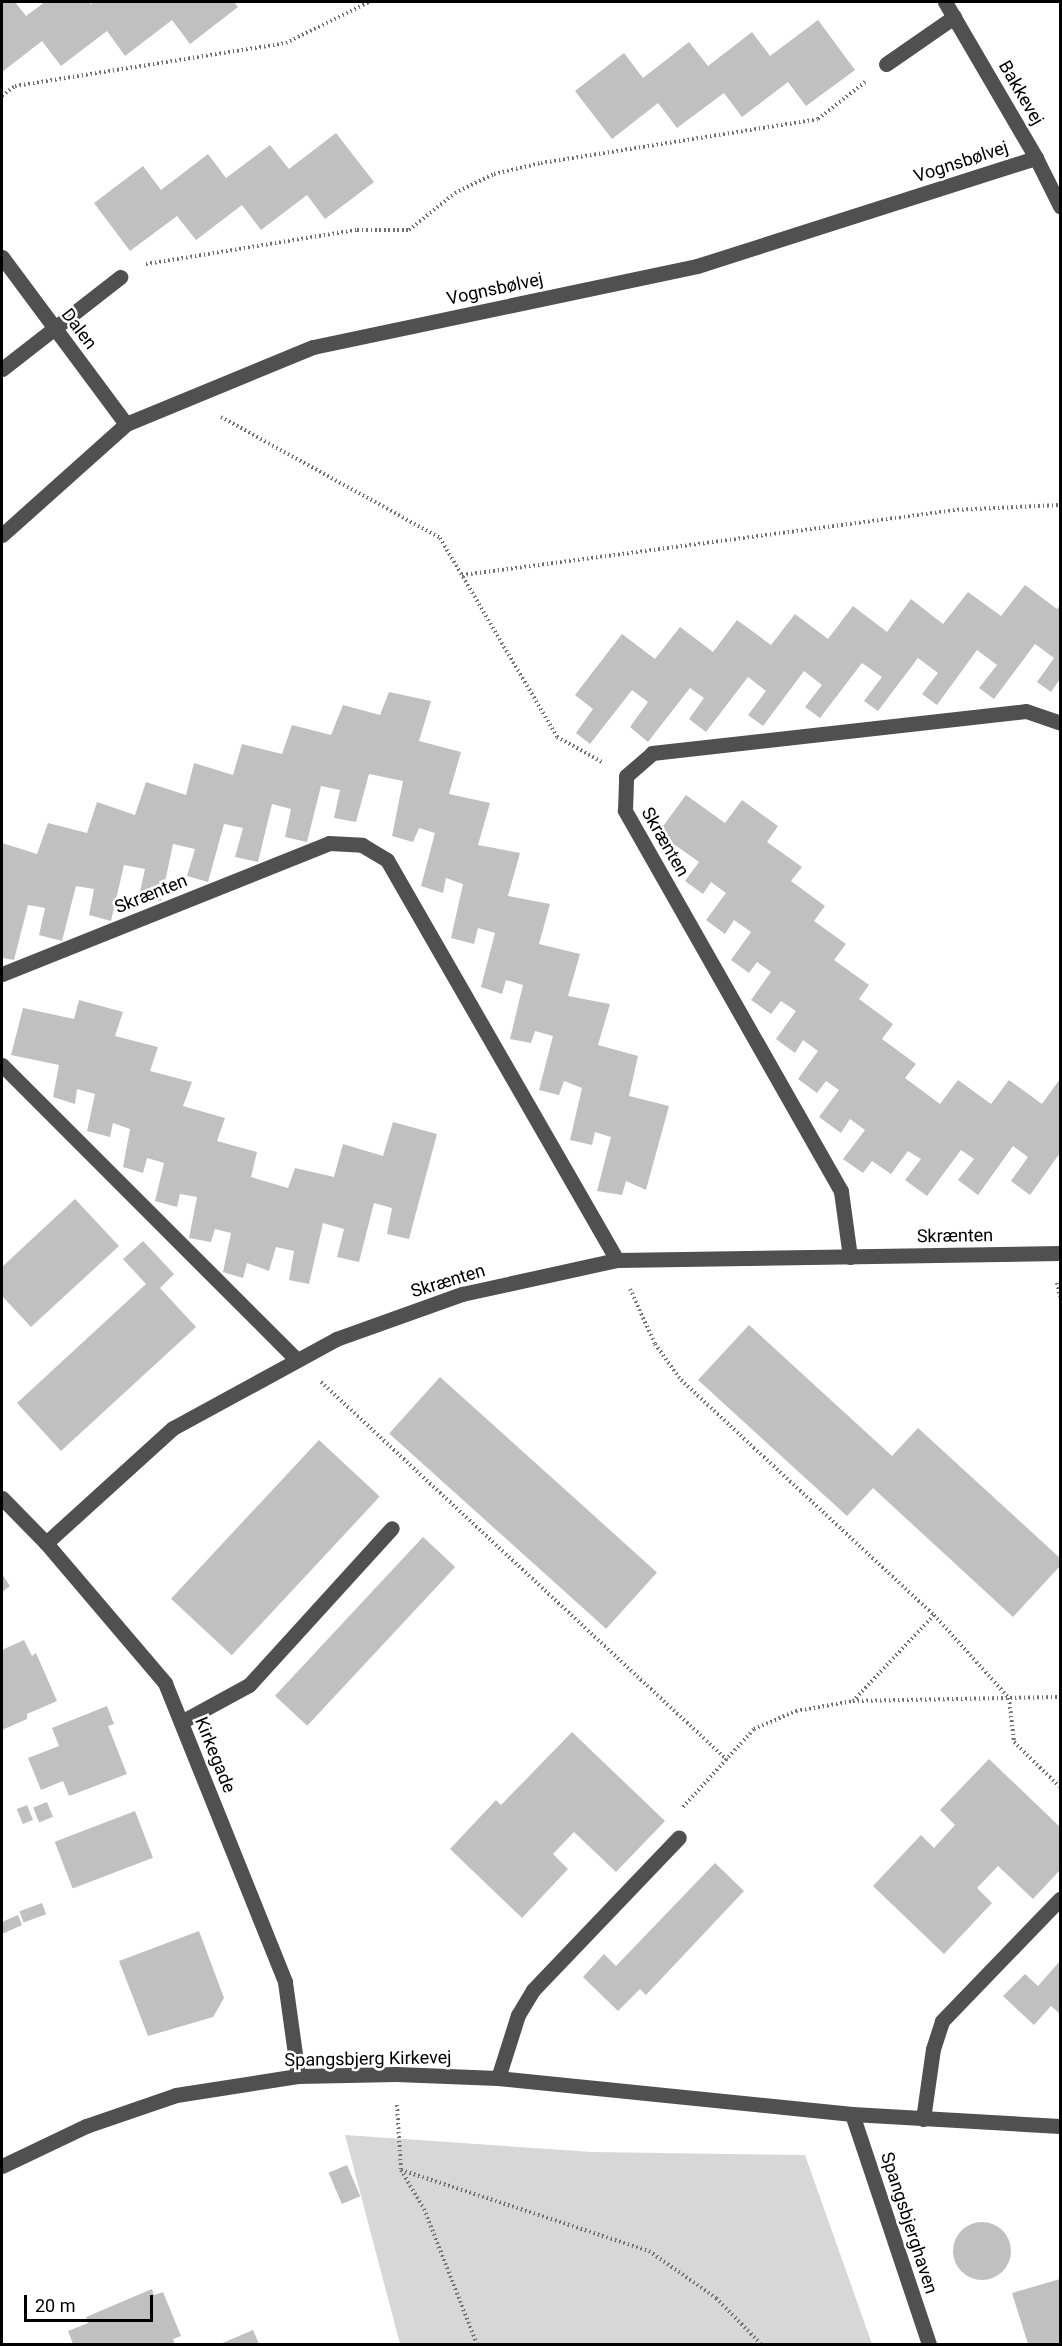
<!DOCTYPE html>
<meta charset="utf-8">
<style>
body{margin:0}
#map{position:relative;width:1062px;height:2346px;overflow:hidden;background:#fff;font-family:Roboto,sans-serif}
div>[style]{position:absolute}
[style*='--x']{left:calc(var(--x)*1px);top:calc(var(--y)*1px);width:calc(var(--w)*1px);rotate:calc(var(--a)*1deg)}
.green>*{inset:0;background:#d7d7d7}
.building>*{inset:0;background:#c0c0c0;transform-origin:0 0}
.round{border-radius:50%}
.path>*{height:4px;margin-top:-2px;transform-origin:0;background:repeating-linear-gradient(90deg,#727272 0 1.5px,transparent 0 4.5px)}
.minor>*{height:15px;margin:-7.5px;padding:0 7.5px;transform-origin:7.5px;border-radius:7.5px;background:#505050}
span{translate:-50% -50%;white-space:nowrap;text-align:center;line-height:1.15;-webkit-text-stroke:5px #fff;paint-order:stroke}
.street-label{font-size:18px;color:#000}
.frame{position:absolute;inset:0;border:3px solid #000;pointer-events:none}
.scale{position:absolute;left:24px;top:2295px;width:129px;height:27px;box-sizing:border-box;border:3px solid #000;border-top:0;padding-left:8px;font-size:18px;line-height:21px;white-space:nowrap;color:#000;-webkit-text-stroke:4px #fff;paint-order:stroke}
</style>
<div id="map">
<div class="green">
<div style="clip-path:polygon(345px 2135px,592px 2152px,805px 2155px,872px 2344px,400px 2344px)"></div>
</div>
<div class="building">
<div style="clip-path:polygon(2px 2px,15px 2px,26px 16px,45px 2px,89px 2px,91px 4px,94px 2px,234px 2px,238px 7px,190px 44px,172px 20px,125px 56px,107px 31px,61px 66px,42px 41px,2px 72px)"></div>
<div style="clip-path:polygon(818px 20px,855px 70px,806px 106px,788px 82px,742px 117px,724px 93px,677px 128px,658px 103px,612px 139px,575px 91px,624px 53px,643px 78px,689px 42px,708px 66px,752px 32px,770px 56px)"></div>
<div style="clip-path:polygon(336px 133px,374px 182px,325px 219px,307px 195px,261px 230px,242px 205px,196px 240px,177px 216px,130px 251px,94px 203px,143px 166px,161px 190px,208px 154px,226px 178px,270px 145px,289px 169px)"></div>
<div style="clip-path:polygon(1025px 585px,1057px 609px,1060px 605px,1060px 679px,1051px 692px,1037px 682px,1054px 658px,1035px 644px,994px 699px,979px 688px,997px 665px,977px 650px,937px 705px,922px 694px,938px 673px,918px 658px,878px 711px,864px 701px,882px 677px,862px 663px,820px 718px,805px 707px,822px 685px,804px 671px,763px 726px,748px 715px,766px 691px,748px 677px,706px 732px,689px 719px,704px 698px,690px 688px,648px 742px,630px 727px,648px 702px,632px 690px,590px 744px,576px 733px,593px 709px,575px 695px,622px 634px,655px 659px,680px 627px,713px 652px,737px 620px,771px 645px,795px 614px,828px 639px,853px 606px,887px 632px,911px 599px,943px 624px,968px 592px,1001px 616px)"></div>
<div style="clip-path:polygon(389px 692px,431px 701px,419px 741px,461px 752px,449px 794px,490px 803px,478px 845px,520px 853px,508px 896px,550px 904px,539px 944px,580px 954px,568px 996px,610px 1004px,598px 1045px,638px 1056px,629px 1096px,669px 1106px,646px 1190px,626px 1181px,622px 1195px,597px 1191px,611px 1137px,595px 1132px,592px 1145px,570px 1140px,582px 1088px,564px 1081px,559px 1095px,539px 1090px,553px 1036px,535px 1031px,531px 1043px,510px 1039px,523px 985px,506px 980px,502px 994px,481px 987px,495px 933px,478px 928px,474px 944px,451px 938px,463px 884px,446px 878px,443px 893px,421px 886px,435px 833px,419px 828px,413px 842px,392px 836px,403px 781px,369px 774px,356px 822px,334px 818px,340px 790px,321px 786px,307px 842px,285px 837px,291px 809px,272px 804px,258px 862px,235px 857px,243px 828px,224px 824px,208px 882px,187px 876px,195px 849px,173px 844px,161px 901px,139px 896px,145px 869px,124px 865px,111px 921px,89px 915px,94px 889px,76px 886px,62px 941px,39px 935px,45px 908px,28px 905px,14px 960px,2px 958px,2px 843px,37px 854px,48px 823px,87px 833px,97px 802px,135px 815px,146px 782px,186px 795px,194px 763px,233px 775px,242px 744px,282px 754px,292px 725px,331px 735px,343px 705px,380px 715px)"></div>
<div style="clip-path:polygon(686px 795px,725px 823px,742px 800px,778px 826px,767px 842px,802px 867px,791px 881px,825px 906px,814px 921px,846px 944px,834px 960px,869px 985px,859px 999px,893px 1024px,882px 1039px,916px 1064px,905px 1078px,940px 1104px,958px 1080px,991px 1104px,1009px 1080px,1042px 1104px,1060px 1079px,1060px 1153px,1030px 1195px,1011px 1181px,1028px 1157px,1013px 1146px,978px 1195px,958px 1180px,974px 1159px,961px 1150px,927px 1196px,905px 1180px,921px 1159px,908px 1151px,891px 1174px,872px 1161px,863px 1173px,843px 1159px,865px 1130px,850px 1119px,841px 1133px,819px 1117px,839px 1090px,826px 1081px,817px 1093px,798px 1079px,818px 1051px,803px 1040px,795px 1053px,776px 1039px,796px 1011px,781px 1001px,771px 1014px,751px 1000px,771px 972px,757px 962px,749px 973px,731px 960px,751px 932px,734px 920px,725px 934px,706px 920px,726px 893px,711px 882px,703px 894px,685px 881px,699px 862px,658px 833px)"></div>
<div style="clip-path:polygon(79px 1000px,123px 1012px,115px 1036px,158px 1047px,150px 1071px,192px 1082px,183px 1106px,225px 1118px,217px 1141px,257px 1152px,251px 1177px,288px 1188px,295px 1168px,334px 1177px,343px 1144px,383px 1156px,393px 1122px,437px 1134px,409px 1239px,387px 1234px,392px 1208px,374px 1203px,359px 1262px,337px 1257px,344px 1229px,323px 1223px,309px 1284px,289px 1280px,294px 1251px,276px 1247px,269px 1271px,247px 1263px,243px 1278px,223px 1272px,231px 1233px,215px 1229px,211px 1242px,189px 1238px,197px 1197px,180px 1194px,177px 1207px,155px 1201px,164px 1163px,147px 1158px,143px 1173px,123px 1167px,130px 1129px,113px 1123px,110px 1137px,87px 1131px,95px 1094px,77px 1089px,75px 1104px,53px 1097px,59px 1065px,11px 1055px,23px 1008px,74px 1019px)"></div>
<div style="clip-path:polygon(75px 1199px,119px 1246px,31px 1327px,2px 1296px,2px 1267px)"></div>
<div style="clip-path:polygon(143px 1241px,174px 1274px,160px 1288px,196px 1327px,61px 1451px,17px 1403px,146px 1284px,123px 1259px)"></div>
<div style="clip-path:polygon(749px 1325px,892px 1456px,918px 1428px,1060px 1558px,1060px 1566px,1013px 1617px,873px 1488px,847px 1516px,698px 1380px)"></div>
<div style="left:440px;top:1377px;width:292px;height:76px;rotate:42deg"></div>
<div style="left:319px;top:1440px;width:83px;height:217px;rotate:43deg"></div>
<div style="left:423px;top:1537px;width:44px;height:217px;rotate:43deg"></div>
<div style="clip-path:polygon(2px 1574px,10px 1586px,2px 1592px)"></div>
<div style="clip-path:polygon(24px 1640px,32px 1656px,36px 1653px,57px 1701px,27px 1714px,27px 1719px,2px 1730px,2px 1650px)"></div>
<div style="clip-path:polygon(107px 1706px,114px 1724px,108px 1726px,127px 1774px,69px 1796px,63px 1781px,41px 1790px,28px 1758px,59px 1746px,52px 1728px)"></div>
<div style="clip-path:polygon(572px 1732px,665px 1821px,616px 1872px,574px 1832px,553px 1854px,568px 1869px,522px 1918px,450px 1849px,496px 1800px,501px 1805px)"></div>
<div style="clip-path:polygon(989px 1759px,1060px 1827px,1060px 1870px,1033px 1899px,998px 1866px,977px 1888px,992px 1903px,944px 1954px,873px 1886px,921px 1835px,934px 1848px,955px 1825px,940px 1810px)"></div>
<div style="left:47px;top:1802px;width:16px;height:15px;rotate:68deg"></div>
<div style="left:27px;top:1805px;width:16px;height:11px;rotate:68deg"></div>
<div style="left:135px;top:1811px;width:50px;height:86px;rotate:69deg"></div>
<div style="clip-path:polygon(715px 1863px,744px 1891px,646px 1995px,640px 1989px,618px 2011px,583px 1977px,604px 1954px,616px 1966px)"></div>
<div style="left:42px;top:1903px;width:12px;height:24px;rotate:70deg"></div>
<div style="clip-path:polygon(18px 1915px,22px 1925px,2px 1934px,2px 1922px)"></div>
<div style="clip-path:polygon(199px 1931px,224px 1998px,213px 2017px,148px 2036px,119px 1961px)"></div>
<div style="clip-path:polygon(1060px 1961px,1060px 2014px,1051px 2006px,1034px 2025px,1003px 1996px,1025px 1974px,1038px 1986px)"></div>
<div style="left:347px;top:2165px;width:34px;height:20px;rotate:67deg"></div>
<div class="round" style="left:953px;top:2222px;width:58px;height:58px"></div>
<div style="clip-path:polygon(1060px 2279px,1060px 2344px,1028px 2344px,1012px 2293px)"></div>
<div style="clip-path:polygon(152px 2289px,154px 2295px,163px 2292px,181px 2336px,173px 2339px,175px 2344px,73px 2344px,68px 2331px,88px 2323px,86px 2317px)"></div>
<div style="clip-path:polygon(253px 2330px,259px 2344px,220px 2344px)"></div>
</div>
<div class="path">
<div style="--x:2;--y:96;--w:16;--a:-38"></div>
<div style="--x:15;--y:86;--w:274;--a:-9"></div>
<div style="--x:286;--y:43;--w:93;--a:-26.3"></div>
<div style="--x:146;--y:264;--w:214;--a:-9.2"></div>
<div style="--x:357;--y:230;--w:52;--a:0"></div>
<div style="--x:409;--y:230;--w:59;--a:-38.8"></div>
<div style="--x:455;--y:193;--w:43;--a:-26"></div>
<div style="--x:494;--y:174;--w:48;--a:-13.2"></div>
<div style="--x:541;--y:163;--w:280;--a:-9"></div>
<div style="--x:818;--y:119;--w:60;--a:-38.2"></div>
<div style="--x:221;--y:417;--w:250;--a:28.9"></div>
<div style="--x:440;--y:538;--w:231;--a:59.5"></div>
<div style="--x:557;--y:737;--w:51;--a:29.1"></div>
<div style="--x:462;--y:575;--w:495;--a:-7.5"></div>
<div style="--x:953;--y:510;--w:107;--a:-2.7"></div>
<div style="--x:1057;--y:1283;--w:14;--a:78"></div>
<div style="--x:630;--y:1289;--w:60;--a:65.6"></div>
<div style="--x:655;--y:1344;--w:44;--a:54.2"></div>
<div style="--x:681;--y:1380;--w:345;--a:42.9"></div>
<div style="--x:934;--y:1615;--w:118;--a:133.3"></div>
<div style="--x:321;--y:1382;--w:555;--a:42.95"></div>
<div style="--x:934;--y:1615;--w:112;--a:47.9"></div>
<div style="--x:1009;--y:1698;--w:44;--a:83.5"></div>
<div style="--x:1014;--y:1742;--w:64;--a:44.4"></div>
<div style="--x:683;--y:1807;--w:105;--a:-47.7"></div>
<div style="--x:754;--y:1729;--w:46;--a:-23.2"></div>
<div style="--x:796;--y:1711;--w:58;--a:-10"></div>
<div style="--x:853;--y:1701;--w:207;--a:-1.1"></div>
<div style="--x:397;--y:2105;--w:65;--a:86.5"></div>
<div style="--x:401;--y:2170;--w:261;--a:18.1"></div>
<div style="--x:649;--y:2251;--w:82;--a:35"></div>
<div style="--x:716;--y:2298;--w:64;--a:45.6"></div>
<div style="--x:401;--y:2170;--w:45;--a:59.5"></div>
<div style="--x:424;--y:2209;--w:145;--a:68.6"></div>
</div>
<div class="minor">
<div style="--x:945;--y:2;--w:181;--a:59.7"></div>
<div style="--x:1036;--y:158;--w:54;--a:63.4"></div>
<div style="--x:886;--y:64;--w:83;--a:-34.7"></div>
<div style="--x:2;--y:257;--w:208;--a:53.4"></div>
<div style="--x:2;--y:369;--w:150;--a:-37.9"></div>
<div style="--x:2;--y:535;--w:166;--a:-41.8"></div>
<div style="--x:126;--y:424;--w:202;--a:-22.4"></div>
<div style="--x:313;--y:347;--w:392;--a:-11.9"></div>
<div style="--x:697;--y:266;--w:356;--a:-17.7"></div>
<div style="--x:2;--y:974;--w:352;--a:-21.8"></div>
<div style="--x:329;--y:843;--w:33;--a:3"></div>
<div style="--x:362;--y:845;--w:29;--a:31"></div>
<div style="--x:387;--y:860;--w:461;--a:60.1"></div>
<div style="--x:2;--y:1065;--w:417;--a:45"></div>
<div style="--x:850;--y:1257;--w:67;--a:-97.8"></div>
<div style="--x:841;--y:1191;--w:438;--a:-119.6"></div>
<div style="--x:625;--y:810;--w:34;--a:-88"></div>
<div style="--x:626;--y:776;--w:35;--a:-41"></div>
<div style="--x:652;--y:753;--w:376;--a:-6.4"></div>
<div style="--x:1026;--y:711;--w:36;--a:19"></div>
<div style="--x:2;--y:1498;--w:63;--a:45.6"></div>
<div style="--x:46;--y:1543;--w:184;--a:49.6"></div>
<div style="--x:165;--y:1683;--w:322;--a:68.1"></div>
<div style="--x:285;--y:1982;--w:95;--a:82.1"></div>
<div style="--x:46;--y:1543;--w:171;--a:-42.2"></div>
<div style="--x:173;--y:1428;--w:186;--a:-28.6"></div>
<div style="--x:336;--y:1339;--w:134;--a:-19.7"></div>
<div style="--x:462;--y:1294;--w:159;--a:-12.4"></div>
<div style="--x:617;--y:1260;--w:443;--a:-0.9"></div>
<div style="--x:181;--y:1722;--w:77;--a:-28.6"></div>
<div style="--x:249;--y:1685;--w:212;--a:-47.7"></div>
<div style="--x:498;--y:2078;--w:66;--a:-72.4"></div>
<div style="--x:518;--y:2015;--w:29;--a:-59"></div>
<div style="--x:533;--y:1990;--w:211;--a:-46.3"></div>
<div style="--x:852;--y:2114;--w:243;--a:71.5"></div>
<div style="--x:923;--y:2119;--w:71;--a:-81.9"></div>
<div style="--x:933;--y:2049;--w:29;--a:-72"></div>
<div style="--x:942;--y:2021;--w:170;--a:-46"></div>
<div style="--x:2;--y:2166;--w:93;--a:-25.5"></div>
<div style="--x:86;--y:2126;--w:95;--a:-19"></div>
<div style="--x:176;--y:2095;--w:123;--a:-8.9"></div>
<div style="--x:298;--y:2076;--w:98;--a:-1.2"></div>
<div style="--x:396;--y:2074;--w:102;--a:2.2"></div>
<div style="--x:498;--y:2078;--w:356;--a:5.8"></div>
<div style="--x:852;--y:2114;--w:208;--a:3.3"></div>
</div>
<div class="street-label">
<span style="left:1021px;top:93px;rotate:60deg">Bakkevej</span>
<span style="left:961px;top:162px;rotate:-18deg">Vognsbølvej</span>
<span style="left:495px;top:289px;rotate:-12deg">Vognsbølvej</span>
<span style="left:79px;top:329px;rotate:53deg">Dalen</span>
<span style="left:665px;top:842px;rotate:60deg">Skrænten</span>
<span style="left:151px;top:894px;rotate:-22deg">Skrænten</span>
<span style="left:955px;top:1236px;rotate:-1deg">Skrænten</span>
<span style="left:448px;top:1281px;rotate:-17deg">Skrænten</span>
<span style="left:215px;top:1755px;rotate:68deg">Kirkegade</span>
<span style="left:368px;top:2059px;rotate:-1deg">Spangsbjerg Kirkevej</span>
<span style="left:909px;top:2223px;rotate:72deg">Spangsbjerghaven</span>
</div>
<div class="frame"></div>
<div class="scale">20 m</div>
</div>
